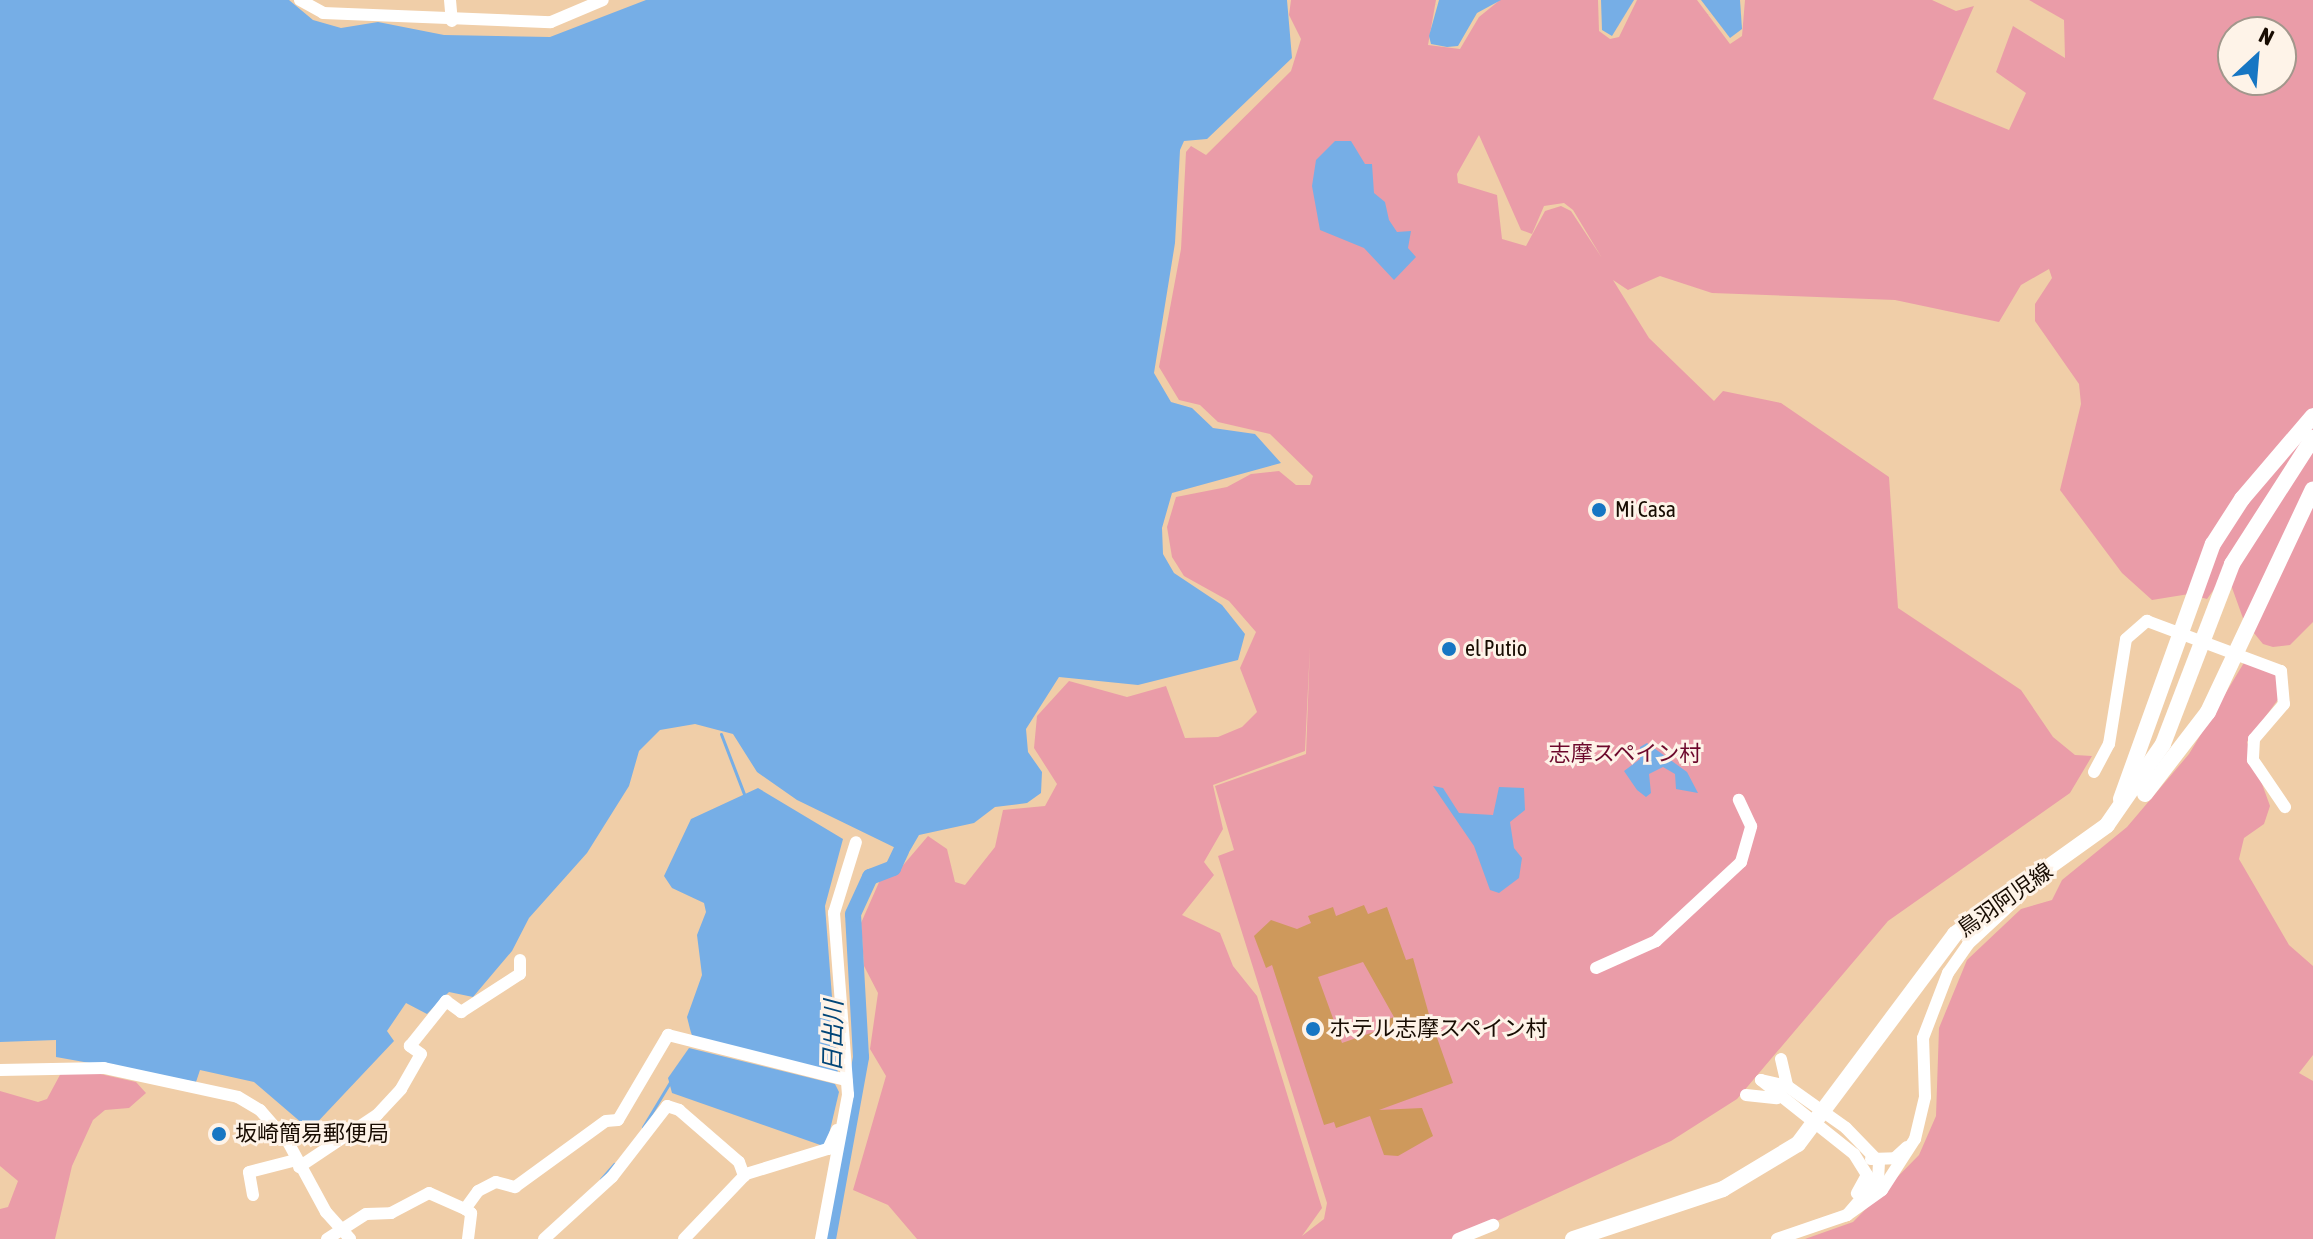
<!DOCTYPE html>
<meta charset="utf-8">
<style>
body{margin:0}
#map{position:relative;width:2313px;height:1239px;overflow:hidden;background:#f0cea8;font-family:"Asap Condensed","Noto Sans JP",sans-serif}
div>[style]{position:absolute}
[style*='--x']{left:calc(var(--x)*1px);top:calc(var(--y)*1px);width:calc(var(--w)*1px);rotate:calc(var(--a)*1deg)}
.green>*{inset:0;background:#ea9ca8}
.water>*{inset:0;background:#76aee6}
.stream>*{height:3px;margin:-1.5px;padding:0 1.5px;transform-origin:1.5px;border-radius:1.5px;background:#76aee6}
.river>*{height:16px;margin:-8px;padding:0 8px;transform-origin:8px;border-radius:8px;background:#76aee6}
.building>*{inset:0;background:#ce995c}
.minor>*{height:12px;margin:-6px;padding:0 6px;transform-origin:6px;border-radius:6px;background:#fff}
.major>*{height:16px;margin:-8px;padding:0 8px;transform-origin:8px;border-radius:8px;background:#fff}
.dots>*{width:22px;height:22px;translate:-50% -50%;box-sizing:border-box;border:4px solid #fef3e8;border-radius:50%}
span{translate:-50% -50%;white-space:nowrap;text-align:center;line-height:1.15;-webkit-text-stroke:6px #fef3e8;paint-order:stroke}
.poi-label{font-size:22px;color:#180c02}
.left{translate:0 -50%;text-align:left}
.park-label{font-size:22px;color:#6c082b}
.street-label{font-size:22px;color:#180c02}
.water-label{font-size:24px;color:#014577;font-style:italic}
.north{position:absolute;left:2217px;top:16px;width:80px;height:80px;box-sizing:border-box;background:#fef3e8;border:2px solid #a2978c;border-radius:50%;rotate:26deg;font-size:22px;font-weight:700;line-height:32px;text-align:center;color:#180c02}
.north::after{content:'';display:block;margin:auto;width:28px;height:36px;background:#1776c3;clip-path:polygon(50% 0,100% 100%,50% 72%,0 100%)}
</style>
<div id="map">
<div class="green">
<div style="clip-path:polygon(evenodd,1291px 0,1436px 0,1428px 45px,1460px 49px,1479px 17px,1500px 0,1598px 0,1599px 31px,1610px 39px,1619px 37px,1637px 0,1697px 0,1730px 44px,1742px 36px,1745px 0,1932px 0,1956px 11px,1974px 6px,1933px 99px,2009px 130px,2026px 93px,1996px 72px,2013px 26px,2065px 58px,2064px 20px,2029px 0,2313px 0,2313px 622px,2290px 645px,2273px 647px,2263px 644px,2244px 621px,2231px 585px,2220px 581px,2207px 599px,2189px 594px,2152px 600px,2122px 573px,2060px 490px,2081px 404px,2079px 384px,2035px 321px,2035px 304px,2052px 278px,2049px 269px,2021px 285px,1999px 322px,1895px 300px,1712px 293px,1660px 276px,1628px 290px,1613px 280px,1649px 338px,1714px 401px,1723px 391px,1781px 403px,1889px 477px,1898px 608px,2021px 690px,2053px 737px,2075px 755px,2092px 756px,2070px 793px,1888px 921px,1737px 1099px,1671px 1141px,1486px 1226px,1450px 1239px,917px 1239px,888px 1205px,853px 1190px,886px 1076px,870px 1049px,878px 993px,864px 966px,861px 923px,880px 880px,899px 870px,928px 836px,947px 849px,955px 882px,965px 885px,995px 847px,1003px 810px,1045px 806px,1057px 784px,1034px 748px,1037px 716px,1069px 681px,1127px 697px,1166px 686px,1185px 738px,1218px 737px,1242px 727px,1257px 712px,1240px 668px,1256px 632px,1229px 601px,1184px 576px,1172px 557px,1167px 527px,1176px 497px,1227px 487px,1251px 474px,1279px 471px,1296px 485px,1310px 485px,1313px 476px,1270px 434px,1218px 422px,1200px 405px,1179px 400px,1159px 367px,1181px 249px,1186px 152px,1191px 146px,1206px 155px,1291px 71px,1301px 39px,1289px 15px,1291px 0,2233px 32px,2281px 32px,2281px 80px,2233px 80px,2233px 32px,1291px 0,1479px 135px,1521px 230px,1532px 234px,1544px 206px,1564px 203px,1573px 210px,1602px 258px,1571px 211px,1561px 206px,1545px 211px,1526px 246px,1502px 239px,1497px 195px,1458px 183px,1457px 174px,1479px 135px,1291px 0,1310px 646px,1306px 754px,1215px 786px,1234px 850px,1218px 856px,1327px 1203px,1324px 1219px,1302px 1236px,1322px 1208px,1257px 996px,1233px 966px,1220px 933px,1182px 915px,1214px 875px,1204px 862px,1223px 829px,1213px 785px,1305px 751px,1310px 646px)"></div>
<div style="clip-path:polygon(2245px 661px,2276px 675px,2282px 694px,2247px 742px,2270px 806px,2264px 824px,2244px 838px,2239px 859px,2289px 945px,2313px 966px,2313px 1055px,2299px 1073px,2313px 1081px,2313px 1239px,1805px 1239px,1853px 1222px,1919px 1155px,1936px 1116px,1939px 1028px,1967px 960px,2021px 909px,2052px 900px,2062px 880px,2127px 827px,2189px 754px)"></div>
<div style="clip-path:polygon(87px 1071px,136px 1082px,146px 1093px,129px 1108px,105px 1110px,93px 1120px,72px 1166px,55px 1239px,0 1239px,0 1209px,8px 1207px,18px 1181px,0 1166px,0 1091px,38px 1102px,47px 1099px,61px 1073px)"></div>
</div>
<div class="water">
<div style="clip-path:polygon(0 0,289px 0,313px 20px,341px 28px,378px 22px,444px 35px,550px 37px,646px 0,1287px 0,1292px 58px,1207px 139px,1184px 141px,1180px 150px,1175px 243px,1154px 373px,1171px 402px,1192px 408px,1213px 428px,1255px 434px,1281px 463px,1172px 493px,1162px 528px,1163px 554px,1174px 573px,1222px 605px,1245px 634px,1238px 660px,1138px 685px,1059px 677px,1026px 729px,1028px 752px,1042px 772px,1041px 793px,1027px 803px,995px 807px,974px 823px,919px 835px,908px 854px,797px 800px,757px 772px,733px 734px,695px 724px,660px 730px,639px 751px,629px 786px,587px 853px,529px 918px,512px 951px,473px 997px,449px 992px,427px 1014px,406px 1003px,387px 1031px,394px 1041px,310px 1130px,254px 1082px,200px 1070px,196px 1082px,56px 1057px,56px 1040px,0 1042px)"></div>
<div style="clip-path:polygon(1439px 0,1501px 0,1477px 13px,1458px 46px,1447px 47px,1431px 44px,1429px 36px)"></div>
<div style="clip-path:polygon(1601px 0,1634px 0,1612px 36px,1602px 30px)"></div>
<div style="clip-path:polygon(1701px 0,1740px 0,1742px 29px,1730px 38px)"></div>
<div style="clip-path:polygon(1335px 141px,1351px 141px,1365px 164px,1372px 164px,1374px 193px,1385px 202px,1389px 220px,1397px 232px,1411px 231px,1408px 248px,1416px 257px,1394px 280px,1364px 248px,1320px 230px,1312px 186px,1316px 160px)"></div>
<div style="clip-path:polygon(1647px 743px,1687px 772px,1698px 793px,1676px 789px,1675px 774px,1663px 767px,1649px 774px,1651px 793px,1646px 797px,1637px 790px,1624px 771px,1640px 759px,1640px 747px)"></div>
<div style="clip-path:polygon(1433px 786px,1443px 788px,1459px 813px,1493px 815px,1499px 787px,1524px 788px,1525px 810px,1510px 822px,1514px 848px,1522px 858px,1519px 878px,1499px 893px,1490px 890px,1474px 846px)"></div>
<div style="clip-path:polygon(758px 788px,843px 839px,825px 906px,838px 1075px,693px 1039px,690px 1029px,687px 1017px,702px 975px,697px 935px,706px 912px,704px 903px,672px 888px,664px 876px,691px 819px)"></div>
<div style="clip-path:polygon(689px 1048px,835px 1084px,839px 1092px,826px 1147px,672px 1093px,668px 1078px)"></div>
</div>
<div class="stream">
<div style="--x:721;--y:734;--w:70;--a:69"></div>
<div style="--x:643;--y:1127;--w:52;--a:-59"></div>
<div style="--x:601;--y:1179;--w:20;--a:-49"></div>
</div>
<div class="river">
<div style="--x:828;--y:1239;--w:185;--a:-79.7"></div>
<div style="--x:861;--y:1057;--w:143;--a:-93.2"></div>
<div style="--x:853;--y:914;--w:41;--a:-65.3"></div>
<div style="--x:870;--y:877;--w:25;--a:-21"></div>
<div style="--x:893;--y:868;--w:19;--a:-65"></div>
</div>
<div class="building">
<div style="clip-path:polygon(evenodd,1364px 905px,1368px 914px,1387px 907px,1406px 960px,1413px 958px,1430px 1018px,1418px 1023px,1422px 1036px,1435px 1032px,1453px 1083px,1379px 1110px,1422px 1108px,1433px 1136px,1398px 1156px,1384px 1155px,1370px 1116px,1336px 1128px,1334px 1122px,1324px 1125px,1272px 965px,1266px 968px,1254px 936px,1271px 920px,1297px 929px,1311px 923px,1308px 916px,1333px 907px,1336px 916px,1364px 905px,1363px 962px,1394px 1017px,1386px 1020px,1388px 1027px,1342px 1043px,1318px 977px,1363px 962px)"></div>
</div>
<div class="minor">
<div style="--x:300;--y:0;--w:26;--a:29"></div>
<div style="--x:323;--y:13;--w:228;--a:2.3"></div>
<div style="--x:551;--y:22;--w:56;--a:-22.9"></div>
<div style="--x:450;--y:0;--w:21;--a:85"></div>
<div style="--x:2094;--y:772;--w:32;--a:-62"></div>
<div style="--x:2109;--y:744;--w:106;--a:-80.8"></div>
<div style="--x:2126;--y:639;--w:28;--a:-41"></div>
<div style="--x:2147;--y:621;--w:143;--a:20.5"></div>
<div style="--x:2281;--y:671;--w:33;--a:85"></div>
<div style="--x:2284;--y:704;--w:46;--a:130.6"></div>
<div style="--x:2254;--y:739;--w:21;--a:93"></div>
<div style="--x:2253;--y:760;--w:57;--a:55.8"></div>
<div style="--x:1596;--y:968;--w:66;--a:-24.2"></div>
<div style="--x:1656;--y:941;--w:116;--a:-42.9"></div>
<div style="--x:1741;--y:862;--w:37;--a:-74"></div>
<div style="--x:1751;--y:826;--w:29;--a:-115"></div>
<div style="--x:1781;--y:1059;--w:28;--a:77"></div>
<div style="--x:0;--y:1070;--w:104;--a:-1.1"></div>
<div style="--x:104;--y:1068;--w:137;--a:12.2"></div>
<div style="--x:238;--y:1097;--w:26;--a:31"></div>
<div style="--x:260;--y:1110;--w:43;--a:48.8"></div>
<div style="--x:288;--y:1142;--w:80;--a:61.5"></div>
<div style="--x:326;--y:1212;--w:36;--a:48"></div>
<div style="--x:1761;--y:1080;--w:27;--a:13"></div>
<div style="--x:1787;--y:1086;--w:72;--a:35.4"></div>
<div style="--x:1846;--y:1128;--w:47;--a:45.9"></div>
<div style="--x:1879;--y:1162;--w:17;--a:93"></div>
<div style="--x:1878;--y:1179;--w:48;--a:130.7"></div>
<div style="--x:1847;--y:1215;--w:74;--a:161.1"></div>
<div style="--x:1761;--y:1080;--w:119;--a:38.5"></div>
<div style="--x:1854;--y:1154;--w:25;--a:58"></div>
<div style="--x:1867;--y:1175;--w:21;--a:119"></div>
<div style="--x:1746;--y:1095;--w:31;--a:6"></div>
<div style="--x:1871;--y:1159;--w:24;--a:-2"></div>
<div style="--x:1895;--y:1158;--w:16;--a:-43"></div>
<div style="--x:299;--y:1167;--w:94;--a:-33.7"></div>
<div style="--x:377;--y:1115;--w:35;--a:-47"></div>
<div style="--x:401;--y:1089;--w:40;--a:-60.3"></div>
<div style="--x:421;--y:1054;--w:14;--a:-144"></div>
<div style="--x:410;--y:1046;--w:58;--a:-51.3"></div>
<div style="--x:446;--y:1001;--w:19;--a:36"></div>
<div style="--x:461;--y:1012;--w:70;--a:-32.8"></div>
<div style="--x:520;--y:974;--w:14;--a:-90"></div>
<div style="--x:253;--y:1195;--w:23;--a:-100"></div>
<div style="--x:249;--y:1172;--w:49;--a:-14.3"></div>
<div style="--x:1847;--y:1215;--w:43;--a:-35.5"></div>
<div style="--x:1882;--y:1190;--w:61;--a:-57.1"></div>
<div style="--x:1915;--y:1139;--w:43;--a:-76.6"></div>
<div style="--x:1925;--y:1097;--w:59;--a:-91.9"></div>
<div style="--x:1923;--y:1038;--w:70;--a:-69"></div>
<div style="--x:1948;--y:973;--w:35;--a:-55"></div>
<div style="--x:1968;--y:944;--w:72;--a:-42.8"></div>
<div style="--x:327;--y:1239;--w:46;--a:-32.7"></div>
<div style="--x:366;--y:1214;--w:25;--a:-2"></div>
<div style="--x:391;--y:1213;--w:43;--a:-27.8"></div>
<div style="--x:429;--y:1193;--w:39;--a:24"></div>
<div style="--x:468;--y:1239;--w:26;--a:-83"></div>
<div style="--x:471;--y:1213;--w:7;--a:-146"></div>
<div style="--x:465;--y:1209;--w:22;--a:-54"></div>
<div style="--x:478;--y:1191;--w:20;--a:-27"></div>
<div style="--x:496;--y:1182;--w:20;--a:15"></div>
<div style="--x:515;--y:1187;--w:112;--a:-36"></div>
<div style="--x:606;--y:1121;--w:12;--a:-5"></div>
<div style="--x:618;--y:1120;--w:99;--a:-59.5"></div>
<div style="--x:668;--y:1035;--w:184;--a:14.2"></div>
<div style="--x:544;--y:1239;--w:92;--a:-42.4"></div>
<div style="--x:612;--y:1177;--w:90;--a:-52.2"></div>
<div style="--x:667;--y:1106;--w:13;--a:18"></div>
<div style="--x:679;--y:1110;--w:79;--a:40.9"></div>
<div style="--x:739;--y:1162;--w:15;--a:70"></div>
<div style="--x:684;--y:1239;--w:90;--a:-46.4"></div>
<div style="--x:746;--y:1174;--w:86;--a:-17"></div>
<div style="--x:828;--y:1149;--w:21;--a:-65"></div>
<div style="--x:821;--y:1239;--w:147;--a:-79.4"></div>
<div style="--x:848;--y:1095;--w:183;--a:-94.4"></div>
<div style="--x:834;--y:913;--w:74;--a:-72.8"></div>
<div style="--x:1458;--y:1239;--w:38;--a:-22"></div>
</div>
<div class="major">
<div style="--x:2145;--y:794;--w:103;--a:-52.5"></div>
<div style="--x:2208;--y:712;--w:246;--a:-64.8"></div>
<div style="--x:2121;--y:799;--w:271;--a:-70.2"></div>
<div style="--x:2213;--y:544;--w:54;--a:-57.2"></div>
<div style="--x:2242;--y:499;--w:109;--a:-49.5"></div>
<div style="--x:1573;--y:1239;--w:158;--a:-18.4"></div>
<div style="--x:1723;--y:1189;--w:87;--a:-31"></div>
<div style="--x:1798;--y:1144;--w:262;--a:-53.2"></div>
<div style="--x:1955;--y:934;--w:187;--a:-35.6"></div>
<div style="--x:2107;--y:825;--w:98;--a:-55.3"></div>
<div style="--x:2163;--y:744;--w:193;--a:-69"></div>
<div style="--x:2232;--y:564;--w:150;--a:-57.3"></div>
</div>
<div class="dots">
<div style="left:1599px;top:510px;background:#1776c3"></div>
<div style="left:1449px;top:649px;background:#1776c3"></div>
<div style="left:1313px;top:1029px;background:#1776c3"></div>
<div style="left:219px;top:1134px;background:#1776c3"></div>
</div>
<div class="poi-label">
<span class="left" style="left:1615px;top:510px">Mi Casa</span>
<span class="left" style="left:1465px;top:649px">el Putio</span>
<span class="left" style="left:1329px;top:1029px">ホテル志摩スペイン村</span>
<span class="left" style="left:235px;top:1134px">坂崎簡易郵便局</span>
</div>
<div class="park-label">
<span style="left:1625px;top:754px">志摩スペイン村</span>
</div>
<div class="street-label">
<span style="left:2005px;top:900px;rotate:-35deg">鳥羽阿児線</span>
</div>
<div class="water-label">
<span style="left:833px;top:1036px;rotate:-89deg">日出川</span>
</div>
<div class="north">N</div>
</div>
